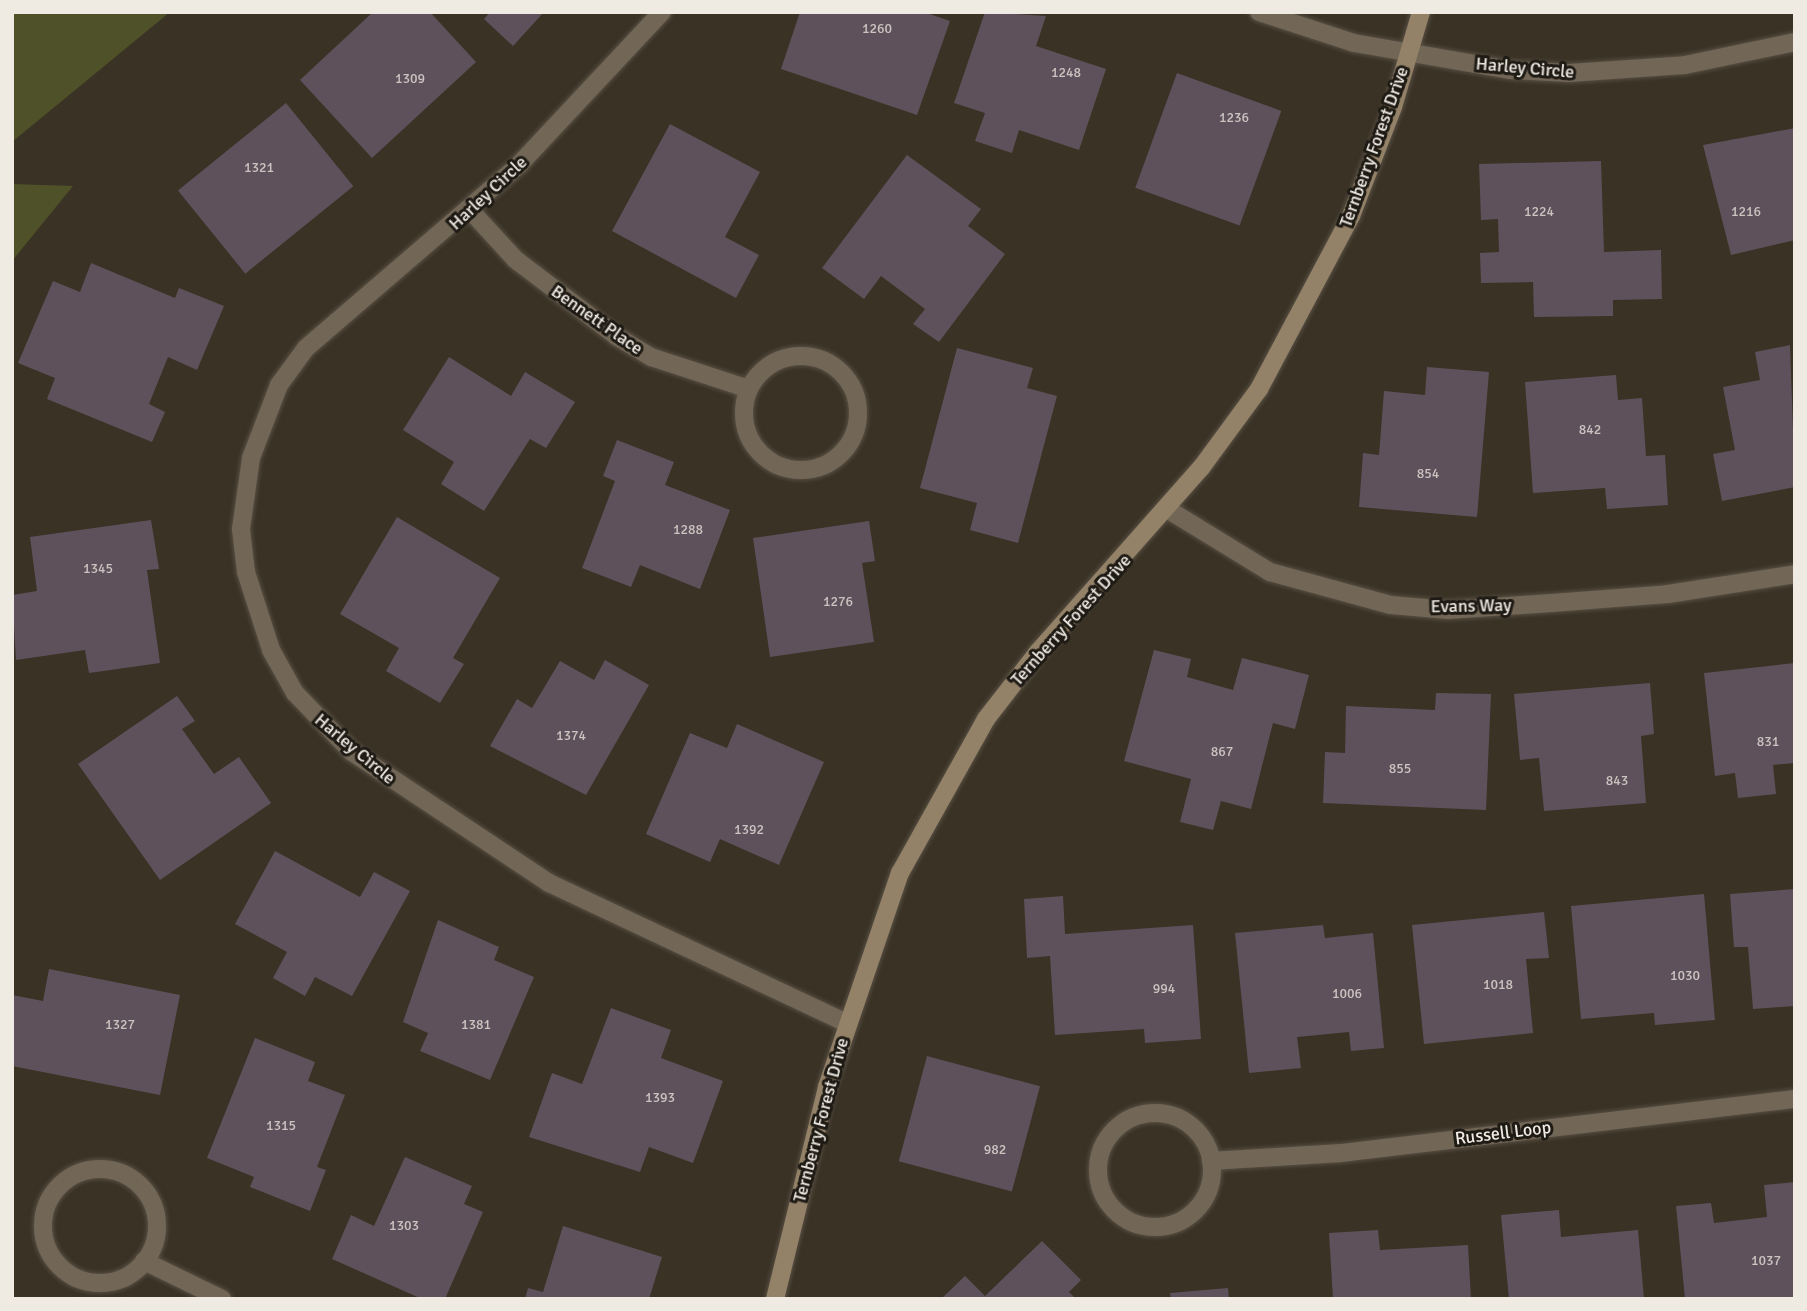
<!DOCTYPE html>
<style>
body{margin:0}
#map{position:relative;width:1807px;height:1311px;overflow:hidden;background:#3a3225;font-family:Signika,sans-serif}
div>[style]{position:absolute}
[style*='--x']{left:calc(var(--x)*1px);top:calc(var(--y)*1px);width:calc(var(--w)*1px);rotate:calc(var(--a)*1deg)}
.green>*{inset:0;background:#4f5228}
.building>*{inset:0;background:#5f515b;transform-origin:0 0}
.roads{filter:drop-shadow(0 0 2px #574f43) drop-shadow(0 0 2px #574f43)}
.street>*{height:18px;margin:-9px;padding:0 9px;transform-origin:9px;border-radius:9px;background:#726656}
.street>.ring{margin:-9px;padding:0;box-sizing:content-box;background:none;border:18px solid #726656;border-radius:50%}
.secondary>*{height:18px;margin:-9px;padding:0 9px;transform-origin:9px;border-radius:9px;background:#948268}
span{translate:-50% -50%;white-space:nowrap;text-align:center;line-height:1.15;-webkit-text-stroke:6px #1e1a14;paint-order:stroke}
.number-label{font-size:14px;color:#cbc4c0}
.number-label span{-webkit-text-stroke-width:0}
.street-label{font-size:18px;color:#efeae2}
.frame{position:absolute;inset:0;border:14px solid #efeae2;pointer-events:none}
</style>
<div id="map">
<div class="green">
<div style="clip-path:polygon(12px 12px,170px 12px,12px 142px)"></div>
<div style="clip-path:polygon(12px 184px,73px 186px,12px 261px)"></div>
</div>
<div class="building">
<div style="clip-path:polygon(373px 12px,430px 12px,476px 62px,372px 158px,300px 80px)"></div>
<div style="clip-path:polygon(490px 12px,544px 12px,513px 46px,484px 19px)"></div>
<div style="clip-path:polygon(800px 12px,924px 12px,950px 21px,917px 115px,781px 69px)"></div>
<div style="clip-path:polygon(985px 12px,1046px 16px,1036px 46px,1106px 69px,1079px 150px,1019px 130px,1012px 153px,975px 141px,985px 113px,954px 103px)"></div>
<div style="left:1177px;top:73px;width:111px;height:122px;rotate:20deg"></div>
<div style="left:286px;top:103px;width:107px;height:139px;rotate:51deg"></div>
<div style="clip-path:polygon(670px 124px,760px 172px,725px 237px,759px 255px,736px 298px,612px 231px)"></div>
<div style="clip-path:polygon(1795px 128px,1795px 240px,1731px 255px,1703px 145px)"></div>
<div style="clip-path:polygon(907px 155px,981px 209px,968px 226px,1005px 254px,939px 342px,913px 324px,925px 309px,881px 276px,864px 299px,822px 268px)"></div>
<div style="clip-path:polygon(1601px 161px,1604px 252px,1661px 250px,1662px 299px,1613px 300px,1613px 316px,1534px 317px,1533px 282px,1481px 283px,1480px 253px,1499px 252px,1498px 219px,1481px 220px,1479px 164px)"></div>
<div style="clip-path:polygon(91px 263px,175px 298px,179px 288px,224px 306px,197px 370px,168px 357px,149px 404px,165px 412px,152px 442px,47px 399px,55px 378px,18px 363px,53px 281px,80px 292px)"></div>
<div style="clip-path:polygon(1790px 345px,1795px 487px,1722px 501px,1713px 454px,1735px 450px,1723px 387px,1760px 380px,1755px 352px)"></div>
<div style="clip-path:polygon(957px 348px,1033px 368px,1027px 388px,1057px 396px,1018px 543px,970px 530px,977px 503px,920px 488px)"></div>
<div style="clip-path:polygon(449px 357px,511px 396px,525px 372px,575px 402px,546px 448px,530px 439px,484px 511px,441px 484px,454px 462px,403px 430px)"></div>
<div style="clip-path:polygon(1427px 367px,1489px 372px,1477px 517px,1359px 507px,1363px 453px,1379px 455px,1384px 391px,1425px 395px)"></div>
<div style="clip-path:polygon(1616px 375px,1618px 400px,1642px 398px,1646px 456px,1665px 455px,1668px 505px,1607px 509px,1605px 488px,1533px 493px,1525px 382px)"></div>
<div style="clip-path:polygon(617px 440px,674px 462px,665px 485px,730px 510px,700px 589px,640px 565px,631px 587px,582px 568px,615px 481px,603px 476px)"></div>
<div style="clip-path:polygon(397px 517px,500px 578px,453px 658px,464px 664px,440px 703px,386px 671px,399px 648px,340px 614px)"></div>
<div style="clip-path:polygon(151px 520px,159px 569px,147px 570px,160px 663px,89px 673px,85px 650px,16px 660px,12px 595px,37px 591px,30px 537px)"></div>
<div style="clip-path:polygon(869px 521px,875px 561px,862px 563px,874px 642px,770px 657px,753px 538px)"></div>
<div style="clip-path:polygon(1154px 650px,1191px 659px,1187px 677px,1233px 690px,1242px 658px,1309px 675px,1295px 729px,1273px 723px,1251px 809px,1221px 801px,1213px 830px,1180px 822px,1191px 779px,1124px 761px)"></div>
<div style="clip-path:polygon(605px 660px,649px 685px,586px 795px,490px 746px,517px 699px,532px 708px,560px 661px,594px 680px)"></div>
<div style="clip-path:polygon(1795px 663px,1795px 763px,1773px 765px,1776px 794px,1738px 798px,1735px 773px,1715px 776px,1704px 673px)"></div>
<div style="clip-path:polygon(1650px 683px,1654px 734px,1641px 736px,1646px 803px,1544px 811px,1539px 758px,1520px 760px,1514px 694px)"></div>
<div style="clip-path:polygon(1436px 693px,1491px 694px,1486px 810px,1323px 803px,1325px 752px,1345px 753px,1346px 706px,1435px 710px)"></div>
<div style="clip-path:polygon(177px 696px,195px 721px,182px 729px,214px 774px,239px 757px,271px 803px,160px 880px,78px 764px)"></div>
<div style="clip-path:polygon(737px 724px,824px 762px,779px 865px,720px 839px,710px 862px,646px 834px,690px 733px,727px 748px)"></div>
<div style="clip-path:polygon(275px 851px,360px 897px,374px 872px,410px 891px,352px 996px,315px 977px,305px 996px,273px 978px,287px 952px,235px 924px)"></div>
<div style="clip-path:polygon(1795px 889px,1795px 1006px,1753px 1009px,1748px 947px,1734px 947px,1730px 894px)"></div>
<div style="clip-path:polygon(1704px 894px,1715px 1020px,1655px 1025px,1654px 1013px,1581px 1019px,1571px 906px)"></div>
<div style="clip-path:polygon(1063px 896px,1065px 934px,1193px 925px,1201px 1039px,1145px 1043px,1144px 1029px,1055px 1035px,1050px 956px,1027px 958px,1024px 899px)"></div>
<div style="clip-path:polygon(1544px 912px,1549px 958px,1526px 959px,1533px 1033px,1424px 1044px,1412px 925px)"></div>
<div style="clip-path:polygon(438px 920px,499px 947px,494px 960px,534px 977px,490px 1080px,420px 1051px,428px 1033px,403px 1022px)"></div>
<div style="clip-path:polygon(1323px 925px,1325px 938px,1373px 933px,1384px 1048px,1351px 1051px,1349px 1032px,1297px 1037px,1301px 1068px,1249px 1073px,1235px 933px)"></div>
<div style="clip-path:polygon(49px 969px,180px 995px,160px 1095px,12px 1066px,12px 995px,43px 1001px)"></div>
<div style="clip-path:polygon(611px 1008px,671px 1030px,661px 1058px,723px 1081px,693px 1163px,649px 1147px,640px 1172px,529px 1137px,552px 1073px,582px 1084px)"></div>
<div style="clip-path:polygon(255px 1038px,315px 1062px,308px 1081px,345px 1095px,317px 1167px,326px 1170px,310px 1211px,250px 1187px,254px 1177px,207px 1158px)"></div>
<div style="left:927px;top:1056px;width:117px;height:109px;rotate:15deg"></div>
<div style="clip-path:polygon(405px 1157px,472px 1186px,464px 1204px,483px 1212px,445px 1299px,422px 1299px,332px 1259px,351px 1215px,374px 1226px)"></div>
<div style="clip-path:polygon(1795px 1182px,1795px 1299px,1685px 1299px,1676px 1206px,1711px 1203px,1714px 1223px,1767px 1217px,1764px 1185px)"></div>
<div style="clip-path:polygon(1559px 1210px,1561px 1237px,1638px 1230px,1644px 1299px,1509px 1299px,1501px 1215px)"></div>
<div style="clip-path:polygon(563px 1226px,662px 1257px,649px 1299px,525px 1299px,528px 1288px,543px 1292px)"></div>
<div style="clip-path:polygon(1378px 1230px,1380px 1250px,1468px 1245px,1471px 1299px,1333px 1299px,1329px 1233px)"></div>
<div style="clip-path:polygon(1042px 1241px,1081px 1280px,1069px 1292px,1076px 1299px,941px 1299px,965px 1276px,985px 1296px)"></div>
<div style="clip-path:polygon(1228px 1288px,1229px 1299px,1171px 1299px,1170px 1293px)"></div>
</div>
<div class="roads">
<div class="street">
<div style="--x:662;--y:12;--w:208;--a:133.1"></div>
<div style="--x:520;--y:164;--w:282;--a:139.3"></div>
<div style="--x:306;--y:348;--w:46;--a:126.1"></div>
<div style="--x:279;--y:385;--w:78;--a:111"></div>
<div style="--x:251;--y:458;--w:72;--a:98"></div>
<div style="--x:241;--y:529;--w:43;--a:83.4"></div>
<div style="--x:246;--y:572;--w:82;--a:72.2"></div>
<div style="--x:271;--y:650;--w:49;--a:60.8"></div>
<div style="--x:295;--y:693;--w:82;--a:46"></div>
<div style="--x:352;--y:752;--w:237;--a:33.6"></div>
<div style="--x:549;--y:883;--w:329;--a:25.2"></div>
<div style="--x:1259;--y:12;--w:100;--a:18.1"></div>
<div style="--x:1354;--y:43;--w:159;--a:9.8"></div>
<div style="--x:1511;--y:70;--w:58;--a:3"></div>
<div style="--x:1569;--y:73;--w:116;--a:-3.9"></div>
<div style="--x:1685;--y:65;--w:112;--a:-11.8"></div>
<div style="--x:470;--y:210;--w:68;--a:47.4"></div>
<div style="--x:516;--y:260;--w:126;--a:37.2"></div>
<div style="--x:616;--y:336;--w:41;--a:31"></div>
<div style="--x:651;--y:357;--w:103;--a:18.1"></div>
<div class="ring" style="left:744px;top:356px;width:96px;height:96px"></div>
<div style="--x:1167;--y:509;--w:121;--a:31.5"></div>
<div style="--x:1270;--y:572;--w:125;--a:15.3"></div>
<div style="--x:1391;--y:605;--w:57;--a:5"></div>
<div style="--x:1448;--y:610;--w:104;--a:-3.9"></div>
<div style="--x:1552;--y:603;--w:116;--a:-4.4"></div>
<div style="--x:1668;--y:594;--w:129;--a:-8.9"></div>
<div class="ring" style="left:1098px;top:1113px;width:96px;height:96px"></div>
<div style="--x:1211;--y:1161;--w:130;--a:-3.5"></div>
<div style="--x:1341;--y:1153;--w:457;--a:-6.8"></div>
<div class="ring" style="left:43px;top:1169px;width:96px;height:96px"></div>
<div style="--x:144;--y:1261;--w:87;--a:26"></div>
</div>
<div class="secondary">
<div style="--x:775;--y:1299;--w:218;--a:-76.2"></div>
<div style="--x:827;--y:1087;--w:226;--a:-71.2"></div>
<div style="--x:900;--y:873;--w:176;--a:-60.8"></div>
<div style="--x:986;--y:719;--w:85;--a:-52.2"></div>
<div style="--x:1038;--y:652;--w:246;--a:-48.5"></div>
<div style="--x:1201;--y:468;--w:98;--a:-53.7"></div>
<div style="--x:1259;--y:389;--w:196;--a:-62"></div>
<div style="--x:1351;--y:216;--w:117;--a:-68.9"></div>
<div style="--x:1393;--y:107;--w:99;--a:-73.6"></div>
</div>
</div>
<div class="number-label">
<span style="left:877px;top:29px">1260</span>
<span style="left:1066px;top:73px">1248</span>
<span style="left:410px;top:79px">1309</span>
<span style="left:1234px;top:118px">1236</span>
<span style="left:259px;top:168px">1321</span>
<span style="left:1539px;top:212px">1224</span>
<span style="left:1746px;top:212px">1216</span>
<span style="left:1590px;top:430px">842</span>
<span style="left:1428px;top:474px">854</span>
<span style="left:688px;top:530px">1288</span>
<span style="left:98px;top:569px">1345</span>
<span style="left:838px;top:602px">1276</span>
<span style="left:571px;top:736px">1374</span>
<span style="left:1768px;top:742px">831</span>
<span style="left:1222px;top:752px">867</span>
<span style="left:1400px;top:769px">855</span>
<span style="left:1617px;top:781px">843</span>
<span style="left:749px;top:830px">1392</span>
<span style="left:1685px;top:976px">1030</span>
<span style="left:1498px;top:985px">1018</span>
<span style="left:1164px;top:989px">994</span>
<span style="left:1347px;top:994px">1006</span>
<span style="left:120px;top:1025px">1327</span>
<span style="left:476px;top:1025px">1381</span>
<span style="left:660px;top:1098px">1393</span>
<span style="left:281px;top:1126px">1315</span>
<span style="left:995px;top:1150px">982</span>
<span style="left:404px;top:1226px">1303</span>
<span style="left:1766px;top:1261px">1037</span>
</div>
<div class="street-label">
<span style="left:1525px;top:68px;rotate:5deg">Harley Circle</span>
<span style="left:1374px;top:147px;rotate:-70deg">Ternberry Forest Drive</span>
<span style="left:488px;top:193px;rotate:-43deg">Harley Circle</span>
<span style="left:597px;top:320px;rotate:35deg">Bennett Place</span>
<span style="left:1471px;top:606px;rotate:-1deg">Evans Way</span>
<span style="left:1071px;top:620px;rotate:-48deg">Ternberry Forest Drive</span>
<span style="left:355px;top:749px;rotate:40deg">Harley Circle</span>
<span style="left:821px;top:1120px;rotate:-75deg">Ternberry Forest Drive</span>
<span style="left:1503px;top:1133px;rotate:-7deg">Russell Loop</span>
</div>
<div class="frame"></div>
</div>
